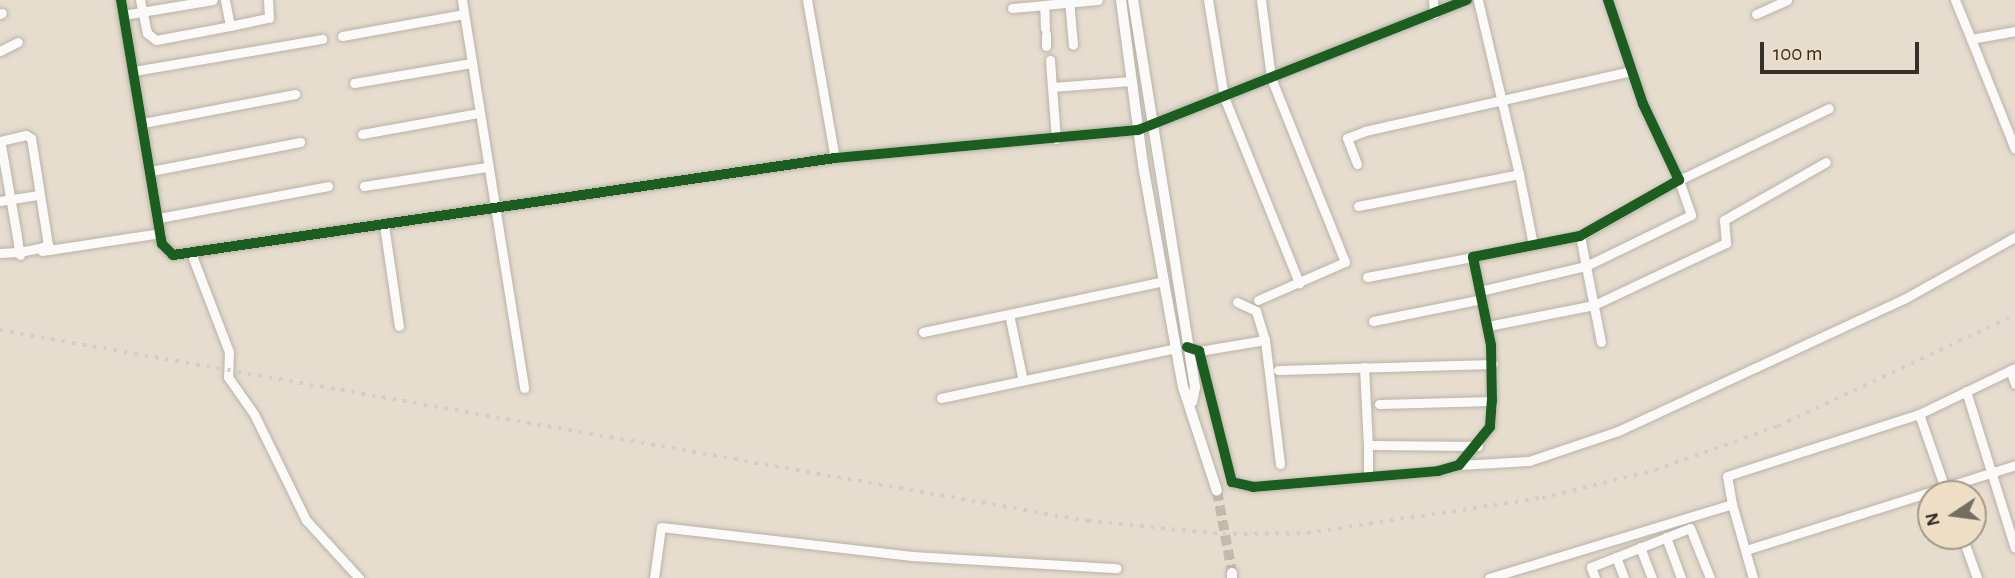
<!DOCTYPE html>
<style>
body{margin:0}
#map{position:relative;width:2015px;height:578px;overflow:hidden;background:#e6ddcf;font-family:"Alegreya Sans",sans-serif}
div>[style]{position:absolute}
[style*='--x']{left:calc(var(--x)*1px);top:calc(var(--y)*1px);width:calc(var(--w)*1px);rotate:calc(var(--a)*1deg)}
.tertiary-tunnel>*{height:10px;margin-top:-5px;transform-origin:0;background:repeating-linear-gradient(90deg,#c3baad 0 10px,transparent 0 15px)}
.roads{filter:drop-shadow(0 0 2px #b9b2a7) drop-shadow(0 0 2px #b9b2a7)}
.minor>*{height:9px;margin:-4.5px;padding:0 4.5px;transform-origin:4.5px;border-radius:4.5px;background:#fbfaf8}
.tertiary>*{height:10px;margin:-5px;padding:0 5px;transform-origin:5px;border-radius:5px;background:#fbfaf8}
.rail>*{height:3.5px;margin-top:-1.75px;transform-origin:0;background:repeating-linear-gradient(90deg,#d1cfcb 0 3.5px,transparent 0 10.5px)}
.cycleway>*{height:10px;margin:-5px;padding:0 5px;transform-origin:5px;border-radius:5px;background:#1b5e20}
span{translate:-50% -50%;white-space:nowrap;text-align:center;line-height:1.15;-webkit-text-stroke:5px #efdec6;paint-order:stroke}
.north{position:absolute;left:1917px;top:480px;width:70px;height:70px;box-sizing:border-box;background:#efdec6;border:2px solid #a59886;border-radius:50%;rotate:257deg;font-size:19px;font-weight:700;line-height:28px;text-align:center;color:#373027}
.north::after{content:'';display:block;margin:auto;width:24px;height:32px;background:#746d62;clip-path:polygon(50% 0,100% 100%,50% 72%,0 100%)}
.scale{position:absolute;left:1760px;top:42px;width:159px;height:32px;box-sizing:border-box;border:4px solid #373027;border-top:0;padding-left:9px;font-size:21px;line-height:24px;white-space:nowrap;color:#373027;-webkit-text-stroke:5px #efdec6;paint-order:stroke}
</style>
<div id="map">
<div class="tertiary-tunnel">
<div style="--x:1217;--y:491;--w:83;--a:79.6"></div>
</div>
<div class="roads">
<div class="minor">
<div style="--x:140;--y:0;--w:34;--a:78"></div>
<div style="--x:147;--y:33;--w:11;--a:38"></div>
<div style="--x:156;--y:40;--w:75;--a:-10.7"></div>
<div style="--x:230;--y:26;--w:26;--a:-101"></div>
<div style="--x:462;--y:0;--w:393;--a:80.9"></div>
<div style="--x:807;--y:0;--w:160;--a:80"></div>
<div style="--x:1069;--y:0;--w:45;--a:84.9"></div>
<div style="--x:1208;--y:0;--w:98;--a:80.6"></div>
<div style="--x:1224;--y:97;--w:201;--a:68"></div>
<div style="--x:1433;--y:0;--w:14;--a:86"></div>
<div style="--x:1955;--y:0;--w:42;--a:67.7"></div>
<div style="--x:1971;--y:39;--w:45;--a:-10.3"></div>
<div style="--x:1012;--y:8;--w:32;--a:-5"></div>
<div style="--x:0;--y:14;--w:2;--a:-27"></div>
<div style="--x:1756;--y:14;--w:34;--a:-24"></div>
<div style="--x:123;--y:15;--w:91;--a:-9.5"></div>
<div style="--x:230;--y:26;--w:40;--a:-12"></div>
<div style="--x:269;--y:18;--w:18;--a:-93"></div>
<div style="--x:1045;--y:28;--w:23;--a:-92"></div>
<div style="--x:1044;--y:5;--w:54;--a:-5.3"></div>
<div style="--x:1046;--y:34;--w:12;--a:90"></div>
<div style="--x:342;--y:36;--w:124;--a:-10.2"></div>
<div style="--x:1971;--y:39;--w:118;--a:68.2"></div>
<div style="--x:0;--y:51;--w:20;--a:-27"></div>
<div style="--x:1050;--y:60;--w:27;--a:86"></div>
<div style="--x:134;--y:71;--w:191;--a:-9.7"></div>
<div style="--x:354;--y:83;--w:119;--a:-9.7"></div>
<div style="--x:143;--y:123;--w:155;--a:-10.8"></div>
<div style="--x:362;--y:134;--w:119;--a:-10.2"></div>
<div style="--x:1056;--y:139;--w:52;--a:-94.4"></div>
<div style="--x:1052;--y:87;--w:79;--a:-4.3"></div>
<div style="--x:1357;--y:164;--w:28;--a:-111"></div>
<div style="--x:1347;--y:138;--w:19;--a:-21"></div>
<div style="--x:1365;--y:131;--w:274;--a:-12.7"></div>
<div style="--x:151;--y:171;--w:152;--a:-11"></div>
<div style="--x:1519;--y:174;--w:72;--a:78.8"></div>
<div style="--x:364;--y:186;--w:124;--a:-8.8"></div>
<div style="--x:0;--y:201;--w:39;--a:-9"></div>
<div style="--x:1358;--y:206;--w:164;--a:-11.2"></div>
<div style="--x:1519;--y:174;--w:179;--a:-103.3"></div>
<div style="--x:159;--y:218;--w:172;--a:-10.7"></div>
<div style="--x:384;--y:225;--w:102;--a:81.6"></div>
<div style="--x:1580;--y:236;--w:108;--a:78.8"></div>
<div style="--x:42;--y:251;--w:120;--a:-8.6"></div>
<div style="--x:0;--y:253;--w:19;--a:-3"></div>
<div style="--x:19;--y:252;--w:21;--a:-11"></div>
<div style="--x:40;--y:248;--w:9;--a:-21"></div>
<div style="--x:48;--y:245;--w:108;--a:-99"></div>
<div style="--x:31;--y:138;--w:6;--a:-149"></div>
<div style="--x:26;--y:135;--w:27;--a:167"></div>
<div style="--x:0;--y:141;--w:4;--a:76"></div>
<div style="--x:1;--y:145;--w:93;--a:80.1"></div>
<div style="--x:17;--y:237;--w:15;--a:82"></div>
<div style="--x:19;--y:252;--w:3;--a:72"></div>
<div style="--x:191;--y:253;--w:106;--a:69"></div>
<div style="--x:229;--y:352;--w:25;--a:92"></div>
<div style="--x:228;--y:377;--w:45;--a:54.9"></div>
<div style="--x:254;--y:414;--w:118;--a:63.9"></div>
<div style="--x:306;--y:520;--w:79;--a:47.6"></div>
<div style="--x:1367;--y:277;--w:108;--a:-10.7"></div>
<div style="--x:1480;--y:291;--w:109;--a:-13.3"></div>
<div style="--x:1586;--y:266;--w:117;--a:-25.9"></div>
<div style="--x:1691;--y:215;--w:37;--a:-109"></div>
<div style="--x:1679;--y:180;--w:166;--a:-25.6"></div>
<div style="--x:1258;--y:300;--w:95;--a:-23.6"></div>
<div style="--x:1345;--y:262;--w:198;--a:-111.9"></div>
<div style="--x:1271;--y:78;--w:79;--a:-97.3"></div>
<div style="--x:1237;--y:302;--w:21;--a:25"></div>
<div style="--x:1256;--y:311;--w:30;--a:73"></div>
<div style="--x:1009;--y:314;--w:158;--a:-12"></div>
<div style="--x:1373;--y:321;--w:111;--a:-11.4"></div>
<div style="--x:1488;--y:326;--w:108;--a:-11.2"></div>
<div style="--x:1594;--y:305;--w:146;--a:-25.2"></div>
<div style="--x:1726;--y:243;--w:23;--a:-95"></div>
<div style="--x:1724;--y:220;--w:117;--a:-29.6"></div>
<div style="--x:923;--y:332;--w:88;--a:-11.8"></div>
<div style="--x:1009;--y:314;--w:68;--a:78.2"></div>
<div style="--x:1187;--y:347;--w:13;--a:18"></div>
<div style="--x:1199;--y:351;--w:12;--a:76"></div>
<div style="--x:1202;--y:363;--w:123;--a:75.9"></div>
<div style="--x:1232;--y:482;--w:22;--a:13"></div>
<div style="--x:1253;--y:487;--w:186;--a:-4.9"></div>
<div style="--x:1438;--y:471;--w:22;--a:-16"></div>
<div style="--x:1459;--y:465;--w:49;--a:-50.8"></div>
<div style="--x:1490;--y:427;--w:26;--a:-86"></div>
<div style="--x:1492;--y:401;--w:56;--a:-91"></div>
<div style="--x:1491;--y:345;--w:90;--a:-101.6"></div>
<div style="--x:1473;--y:257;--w:109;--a:-11.1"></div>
<div style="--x:1580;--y:236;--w:114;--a:-29.5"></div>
<div style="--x:1679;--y:180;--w:84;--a:-115.3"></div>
<div style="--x:1643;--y:104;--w:110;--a:-108.6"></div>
<div style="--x:1199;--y:351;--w:67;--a:-9.5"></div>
<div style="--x:1265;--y:340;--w:125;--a:83.1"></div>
<div style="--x:1364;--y:367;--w:78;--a:87.1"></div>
<div style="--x:1368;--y:445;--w:110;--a:0.5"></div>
<div style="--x:1278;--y:370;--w:215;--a:-1.6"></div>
<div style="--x:2010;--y:370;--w:15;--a:70"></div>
<div style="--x:1966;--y:391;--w:164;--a:72.7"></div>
<div style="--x:941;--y:398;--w:240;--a:-12"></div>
<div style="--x:1379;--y:404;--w:113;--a:-1.5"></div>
<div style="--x:1919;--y:414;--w:85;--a:70.7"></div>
<div style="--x:1368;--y:445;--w:30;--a:90"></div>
<div style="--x:1459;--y:465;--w:70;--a:-3.3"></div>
<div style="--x:1529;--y:461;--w:94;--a:-18.6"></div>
<div style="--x:1618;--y:431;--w:315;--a:-24.8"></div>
<div style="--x:1904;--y:299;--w:127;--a:-29.2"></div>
<div style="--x:1732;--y:504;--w:28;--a:-100"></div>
<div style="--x:1727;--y:476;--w:202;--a:-17.9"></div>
<div style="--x:1919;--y:414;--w:106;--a:-25.6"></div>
<div style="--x:1962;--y:536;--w:45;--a:70.3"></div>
<div style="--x:1666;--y:537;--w:44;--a:69.9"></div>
<div style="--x:1640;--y:547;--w:33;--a:69"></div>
<div style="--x:1746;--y:550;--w:282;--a:-17.5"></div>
<div style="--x:1616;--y:557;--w:22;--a:69"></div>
<div style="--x:654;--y:578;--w:51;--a:-82.2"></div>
<div style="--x:661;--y:527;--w:253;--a:6.6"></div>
<div style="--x:912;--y:556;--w:205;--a:3.4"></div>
<div style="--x:1489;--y:578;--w:254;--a:-16.9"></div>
<div style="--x:1732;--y:504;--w:77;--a:74.2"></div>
<div style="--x:1595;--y:578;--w:12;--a:-110"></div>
<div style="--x:1591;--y:567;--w:106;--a:-21.5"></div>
<div style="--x:1690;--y:528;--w:54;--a:68.2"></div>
</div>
<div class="tertiary">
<div style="--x:121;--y:0;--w:247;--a:80.5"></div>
<div style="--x:162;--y:244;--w:16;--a:45"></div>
<div style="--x:173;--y:255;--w:669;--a:-8.34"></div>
<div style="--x:835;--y:158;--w:304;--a:-5.3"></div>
<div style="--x:1138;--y:130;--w:354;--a:-21.6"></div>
<div style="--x:1121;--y:0;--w:166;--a:82.4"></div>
<div style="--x:1143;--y:165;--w:226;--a:79.8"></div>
<div style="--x:1183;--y:387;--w:109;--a:71.9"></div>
<div style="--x:1133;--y:0;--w:392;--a:80.9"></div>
<div style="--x:1195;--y:387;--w:15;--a:101"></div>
<div style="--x:1232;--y:573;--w:5;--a:90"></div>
</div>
</div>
<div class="rail">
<div style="--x:0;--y:330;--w:1105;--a:9.96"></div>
<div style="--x:1088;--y:521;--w:136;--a:5.5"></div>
<div style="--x:1223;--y:534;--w:84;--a:-0.7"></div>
<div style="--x:1307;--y:533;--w:238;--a:-8.5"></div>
<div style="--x:1542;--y:498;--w:116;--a:-13.9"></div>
<div style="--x:1655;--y:470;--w:131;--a:-19.7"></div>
<div style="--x:1778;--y:426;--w:262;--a:-25.1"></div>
</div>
<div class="cycleway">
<div style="--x:121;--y:0;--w:247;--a:80.5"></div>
<div style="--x:162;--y:244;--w:16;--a:45"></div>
<div style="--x:173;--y:255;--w:669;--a:-8.34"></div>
<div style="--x:835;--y:158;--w:304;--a:-5.3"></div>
<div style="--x:1138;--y:130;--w:354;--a:-21.6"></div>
<div style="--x:1187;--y:347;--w:13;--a:18"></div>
<div style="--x:1199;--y:351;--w:12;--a:76"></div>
<div style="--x:1202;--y:363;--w:123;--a:75.9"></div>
<div style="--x:1232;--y:482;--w:22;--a:13"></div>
<div style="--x:1253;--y:487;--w:186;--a:-4.9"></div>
<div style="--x:1438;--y:471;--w:22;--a:-16"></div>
<div style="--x:1459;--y:465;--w:49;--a:-50.8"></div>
<div style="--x:1490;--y:427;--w:26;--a:-86"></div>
<div style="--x:1492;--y:401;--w:56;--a:-91"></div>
<div style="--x:1491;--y:345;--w:90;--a:-101.6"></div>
<div style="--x:1473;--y:257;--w:109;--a:-11.1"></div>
<div style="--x:1580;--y:236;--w:114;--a:-29.5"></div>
<div style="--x:1679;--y:180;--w:84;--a:-115.3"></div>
<div style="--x:1643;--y:104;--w:110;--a:-108.6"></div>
</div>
<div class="north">N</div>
<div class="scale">100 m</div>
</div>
